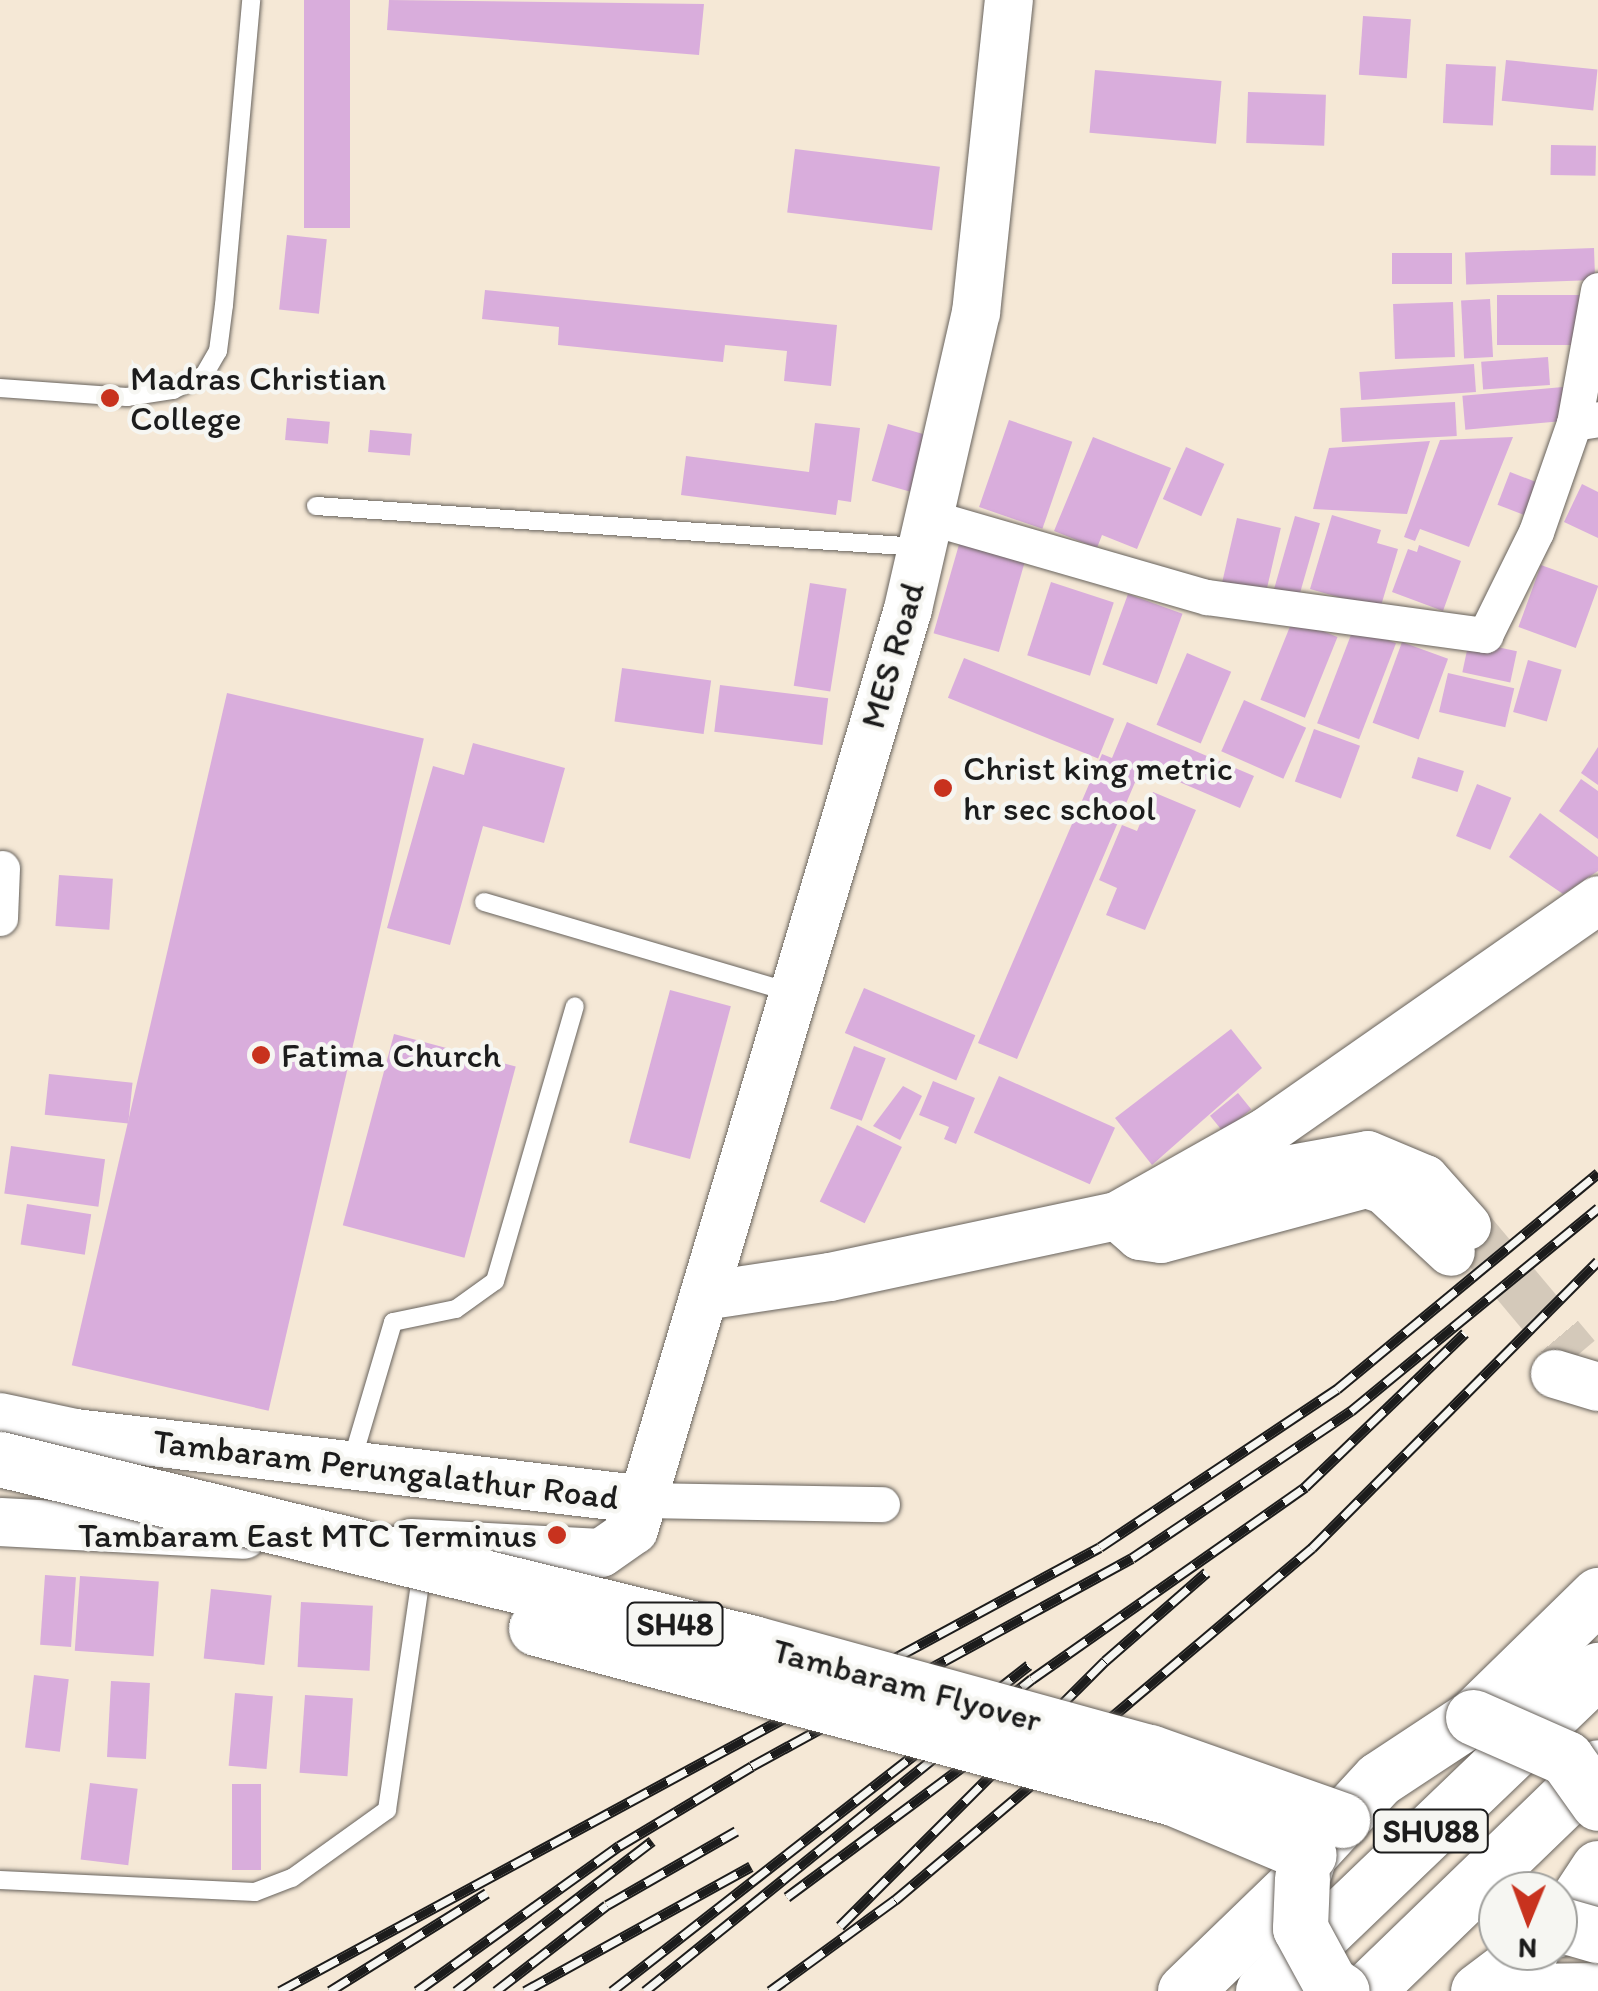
<!DOCTYPE html>
<style>
body{margin:0}
#map{position:relative;width:1598px;height:1991px;overflow:hidden;background:#f5e8d6;font-family:Itim,sans-serif}
div>[style]{position:absolute}
[style*='--x']{left:calc(var(--x)*1px);top:calc(var(--y)*1px);width:calc(var(--w)*1px);rotate:calc(var(--a)*1deg)}
.building>*{inset:0;background:#d9addc;transform-origin:0 0}
.secondary-tunnel>*{height:48px;margin-top:-24px;transform-origin:0;background:repeating-linear-gradient(90deg,#d4c9ba 0 48px,transparent 0 72px)}
.roads{filter:drop-shadow(0 0 2px #68635d) drop-shadow(0 0 2px #68635d)}
.lane>*{height:18px;margin:-9px;padding:0 9px;transform-origin:9px;border-radius:9px;background:#fff}
.street>*{height:35px;margin:-17.5px;padding:0 17.5px;transform-origin:17.5px;border-radius:17.5px;background:#fff}
.secondary>*{height:48px;margin:-24px;padding:0 24px;transform-origin:24px;border-radius:24px;background:#fff}
.primary>*{height:55px;margin:-27.5px;padding:0 27.5px;transform-origin:27.5px;border-radius:27.5px;background:#fff}
.rail>*{height:11px;margin-top:-5.5px;transform-origin:0;background:repeating-linear-gradient(90deg,#f6f6f2 0 22px,#1c1c1c 0 44px);box-sizing:border-box;border-block:2px solid #1c1c1c}
.bridges{filter:drop-shadow(0 0 2px #68635d) drop-shadow(0 0 2px #68635d)}
.primary-bridge>*{height:55px;margin:-27.5px;padding:0 27.5px;transform-origin:27.5px;border-radius:27.5px;background:#fff}
.dots>*{width:28px;height:28px;translate:-50% -50%;box-sizing:border-box;border:5px solid #f6f6f2;border-radius:50%}
span{translate:-50% -50%;white-space:nowrap;text-align:center;line-height:1.15;-webkit-text-stroke:9px #f6f6f2;paint-order:stroke}
.shield-label span{padding:2px 8px;background:#f6f6f2;border:2px solid;border-radius:8px;-webkit-text-stroke-width:0}
.shield-label{font-size:32px;color:#1c1c1c;font-weight:700}
.poi-label{font-size:35px;color:#1c1c1c}
.left{translate:0 -50%;text-align:left}
.right{translate:-100% -50%;text-align:right}
.street-label{font-size:35px;color:#1c1c1c}
.north{position:absolute;left:1478px;top:1871px;width:100px;height:100px;box-sizing:border-box;background:#f6f6f2;border:2px solid #9f9f9c;border-radius:50%;rotate:181deg;font-size:28px;font-weight:700;line-height:40px;text-align:center;color:#1c1c1c}
.north::after{content:'';display:block;margin:auto;width:35px;height:45px;background:#c8321e;clip-path:polygon(50% 0,100% 100%,50% 72%,0 100%)}
</style>
<div id="map">
<div class="building">
<div style="left:304px;top:0;width:46px;height:228px"></div>
<div style="clip-path:polygon(389px 0,704px 4px,699px 55px,387px 30px)"></div>
<div style="left:1363px;top:16px;width:48px;height:59px;rotate:4deg"></div>
<div style="left:1506px;top:60px;width:92px;height:41px;rotate:6deg"></div>
<div style="left:1446px;top:64px;width:50px;height:59px;rotate:3deg"></div>
<div style="left:1095px;top:70px;width:127px;height:63px;rotate:5deg"></div>
<div style="left:1248px;top:92px;width:78px;height:51px;rotate:2deg"></div>
<div style="left:1551px;top:145px;width:45px;height:30px;rotate:1deg"></div>
<div style="left:795px;top:149px;width:146px;height:64px;rotate:7deg"></div>
<div style="left:287px;top:235px;width:40px;height:75px;rotate:6deg"></div>
<div style="left:1594px;top:248px;width:32px;height:129px;rotate:88deg"></div>
<div style="left:1392px;top:253px;width:60px;height:31px"></div>
<div style="clip-path:polygon(485px 290px,837px 325px,831px 386px,784px 381px,787px 351px,725px 345px,723px 362px,558px 345px,559px 327px,482px 319px)"></div>
<div style="left:1581px;top:295px;width:50px;height:84px;rotate:90deg"></div>
<div style="left:1490px;top:299px;width:58px;height:29px;rotate:87deg"></div>
<div style="left:1453px;top:302px;width:55px;height:60px;rotate:88deg"></div>
<div style="left:1548px;top:357px;width:28px;height:67px;rotate:86deg"></div>
<div style="left:1474px;top:364px;width:28px;height:115px;rotate:86deg"></div>
<div style="left:1563px;top:387px;width:34px;height:101px;rotate:85deg"></div>
<div style="left:1455px;top:402px;width:34px;height:115px;rotate:87deg"></div>
<div style="left:287px;top:418px;width:43px;height:22px;rotate:5deg"></div>
<div style="left:1009px;top:420px;width:67px;height:92px;rotate:19deg"></div>
<div style="clip-path:polygon(815px 423px,860px 428px,851px 502px,838px 500px,836px 515px,681px 495px,686px 456px,809px 472px)"></div>
<div style="left:888px;top:424px;width:43px;height:59px;rotate:16deg"></div>
<div style="left:370px;top:430px;width:42px;height:22px;rotate:5deg"></div>
<div style="clip-path:polygon(1093px 437px,1171px 468px,1137px 549px,1102px 535px,1097px 548px,1054px 531px)"></div>
<div style="clip-path:polygon(1513px 437px,1469px 547px,1420px 529px,1415px 541px,1404px 537px,1440px 440px)"></div>
<div style="clip-path:polygon(1430px 441px,1407px 514px,1313px 509px,1329px 448px)"></div>
<div style="left:1186px;top:447px;width:42px;height:57px;rotate:24deg"></div>
<div style="left:1510px;top:472px;width:36px;height:35px;rotate:21deg"></div>
<div style="clip-path:polygon(1582px 484px,1598px 492px,1598px 538px,1564px 522px)"></div>
<div style="clip-path:polygon(1332px 515px,1381px 530px,1377px 543px,1398px 549px,1380px 609px,1310px 589px)"></div>
<div style="left:1295px;top:516px;width:26px;height:78px;rotate:16deg"></div>
<div style="left:1237px;top:518px;width:45px;height:69px;rotate:13deg"></div>
<div style="left:960px;top:541px;width:68px;height:96px;rotate:16deg"></div>
<div style="clip-path:polygon(1419px 545px,1461px 561px,1443px 611px,1392px 592px,1408px 549px,1417px 552px)"></div>
<div style="left:1541px;top:565px;width:61px;height:66px;rotate:20deg"></div>
<div style="left:1051px;top:582px;width:66px;height:77px;rotate:18deg"></div>
<div style="left:810px;top:583px;width:37px;height:104px;rotate:9deg"></div>
<div style="left:1128px;top:594px;width:58px;height:75px;rotate:20deg"></div>
<div style="left:1293px;top:619px;width:48px;height:87px;rotate:22deg"></div>
<div style="left:1354px;top:627px;width:45px;height:103px;rotate:21deg"></div>
<div style="left:1469px;top:641px;width:49px;height:32px;rotate:12deg"></div>
<div style="left:1402px;top:642px;width:49px;height:86px;rotate:20deg"></div>
<div style="left:1187px;top:653px;width:48px;height:78px;rotate:23deg"></div>
<div style="left:964px;top:658px;width:162px;height:43px;rotate:22deg"></div>
<div style="left:1528px;top:660px;width:35px;height:54px;rotate:16deg"></div>
<div style="left:622px;top:668px;width:90px;height:54px;rotate:8deg"></div>
<div style="left:1448px;top:673px;width:68px;height:40px;rotate:13deg"></div>
<div style="left:720px;top:685px;width:109px;height:47px;rotate:7deg"></div>
<div style="left:227px;top:693px;width:202px;height:690px;rotate:13deg"></div>
<div style="left:1244px;top:700px;width:68px;height:56px;rotate:24deg"></div>
<div style="clip-path:polygon(1127px 722px,1254px 776px,1240px 808px,1142px 766px,1017px 1059px,978px 1043px,1102px 754px,1112px 758px)"></div>
<div style="left:1314px;top:729px;width:49px;height:56px;rotate:20deg"></div>
<div style="clip-path:polygon(473px 743px,565px 768px,544px 843px,483px 826px,450px 945px,387px 928px,433px 766px,464px 775px)"></div>
<div style="clip-path:polygon(1598px 747px,1598px 785px,1581px 773px)"></div>
<div style="left:1418px;top:757px;width:48px;height:22px;rotate:17deg"></div>
<div style="clip-path:polygon(1581px 779px,1598px 791px,1598px 839px,1559px 811px)"></div>
<div style="left:1477px;top:784px;width:37px;height:56px;rotate:22deg"></div>
<div style="clip-path:polygon(1153px 792px,1196px 810px,1145px 930px,1106px 915px,1117px 888px,1099px 880px,1122px 825px,1137px 831px)"></div>
<div style="clip-path:polygon(1540px 813px,1598px 857px,1598px 871px,1563px 894px,1509px 857px)"></div>
<div style="left:59px;top:875px;width:54px;height:51px;rotate:4deg"></div>
<div style="left:864px;top:988px;width:121px;height:49px;rotate:23deg"></div>
<div style="left:670px;top:990px;width:63px;height:158px;rotate:15deg"></div>
<div style="clip-path:polygon(1231px 1029px,1262px 1068px,1152px 1165px,1115px 1118px)"></div>
<div style="left:394px;top:1034px;width:126px;height:198px;rotate:15deg"></div>
<div style="left:854px;top:1046px;width:34px;height:67px;rotate:21deg"></div>
<div style="left:49px;top:1074px;width:84px;height:41px;rotate:6deg"></div>
<div style="left:999px;top:1076px;width:127px;height:62px;rotate:24deg"></div>
<div style="clip-path:polygon(933px 1081px,975px 1098px,956px 1144px,944px 1139px,949px 1127px,919px 1115px)"></div>
<div style="clip-path:polygon(903px 1086px,922px 1096px,900px 1140px,873px 1126px)"></div>
<div style="left:1238px;top:1093px;width:21px;height:36px;rotate:51deg"></div>
<div style="left:857px;top:1125px;width:50px;height:85px;rotate:26deg"></div>
<div style="left:11px;top:1146px;width:95px;height:48px;rotate:8deg"></div>
<div style="left:27px;top:1204px;width:65px;height:41px;rotate:9deg"></div>
<div style="left:45px;top:1575px;width:31px;height:70px;rotate:4deg"></div>
<div style="left:80px;top:1576px;width:79px;height:75px;rotate:4deg"></div>
<div style="left:211px;top:1589px;width:61px;height:70px;rotate:6deg"></div>
<div style="left:301px;top:1602px;width:72px;height:65px;rotate:3deg"></div>
<div style="left:34px;top:1675px;width:35px;height:73px;rotate:7deg"></div>
<div style="left:111px;top:1681px;width:39px;height:76px;rotate:3deg"></div>
<div style="left:235px;top:1693px;width:38px;height:73px;rotate:5deg"></div>
<div style="left:305px;top:1695px;width:48px;height:78px;rotate:4deg"></div>
<div style="left:90px;top:1783px;width:48px;height:77px;rotate:7deg"></div>
<div style="left:232px;top:1784px;width:29px;height:86px"></div>
</div>
<div class="secondary-tunnel">
<div style="--x:1467;--y:1226;--w:170;--a:50"></div>
</div>
<div class="roads">
<div class="lane">
<div style="--x:0;--y:388;--w:127;--a:4.1"></div>
<div style="--x:127;--y:397;--w:47;--a:-8.7"></div>
<div style="--x:173;--y:390;--w:34;--a:-26"></div>
<div style="--x:204;--y:375;--w:28;--a:-60"></div>
<div style="--x:218;--y:351;--w:46;--a:-82.6"></div>
<div style="--x:224;--y:305;--w:306;--a:-84.9"></div>
<div style="--x:316;--y:506;--w:604;--a:3.89"></div>
<div style="--x:484;--y:902;--w:319;--a:16.4"></div>
<div style="--x:351;--y:1464;--w:148;--a:-73.5"></div>
<div style="--x:393;--y:1322;--w:64;--a:-11.7"></div>
<div style="--x:456;--y:1309;--w:48;--a:-35.7"></div>
<div style="--x:495;--y:1281;--w:286;--a:-73.8"></div>
<div style="--x:0;--y:1880;--w:255;--a:2.7"></div>
<div style="--x:255;--y:1892;--w:40;--a:-21"></div>
<div style="--x:292;--y:1878;--w:117;--a:-35.6"></div>
<div style="--x:387;--y:1810;--w:243;--a:-81.7"></div>
</div>
<div class="street">
<div style="--x:1598;--y:290;--w:135;--a:100.2"></div>
<div style="--x:1574;--y:423;--w:24;--a:-9"></div>
<div style="--x:929;--y:517;--w:289;--a:16.1"></div>
<div style="--x:1207;--y:597;--w:281;--a:7.8"></div>
<div style="--x:1485;--y:635;--w:115;--a:-63.7"></div>
<div style="--x:1536;--y:532;--w:115;--a:-70.8"></div>
<div style="--x:0;--y:918;--w:50;--a:-87.7"></div>
<div style="--x:646;--y:1500;--w:236;--a:1"></div>
</div>
<div class="secondary">
<div style="--x:1184;--y:1201;--w:106;--a:-17.1"></div>
<div style="--x:1285;--y:1170;--w:84;--a:-10.2"></div>
<div style="--x:1368;--y:1155;--w:62;--a:22.8"></div>
<div style="--x:1425;--y:1179;--w:63;--a:48.2"></div>
<div style="--x:1117;--y:1216;--w:30;--a:41"></div>
<div style="--x:1140;--y:1236;--w:21;--a:8"></div>
<div style="--x:1161;--y:1239;--w:212;--a:-15"></div>
<div style="--x:1366;--y:1184;--w:19;--a:18"></div>
<div style="--x:1384;--y:1190;--w:91;--a:42.8"></div>
<div style="--x:704;--y:1296;--w:127;--a:-8.6"></div>
<div style="--x:830;--y:1277;--w:293;--a:-12"></div>
<div style="--x:1117;--y:1216;--w:171;--a:-29.4"></div>
<div style="--x:1266;--y:1132;--w:405;--a:-34.9"></div>
<div style="--x:1555;--y:1374;--w:45;--a:16.8"></div>
<div style="--x:0;--y:1417;--w:77;--a:12"></div>
<div style="--x:75;--y:1433;--w:575;--a:6.69"></div>
<div style="--x:0;--y:1522;--w:244;--a:3"></div>
<div style="--x:411;--y:1543;--w:190;--a:3"></div>
<div style="--x:601;--y:1553;--w:40;--a:-34.9"></div>
<div style="--x:634;--y:1530;--w:961;--a:-73.43"></div>
<div style="--x:908;--y:609;--w:304;--a:-77.1"></div>
<div style="--x:976;--y:313;--w:315;--a:-84"></div>
<div style="--x:1526;--y:1988;--w:72;--a:-0.8"></div>
</div>
<div class="primary">
<div style="--x:1558;--y:1929;--w:73;--a:-56.7"></div>
<div style="--x:1185;--y:1991;--w:163;--a:-44"></div>
<div style="--x:1302;--y:1878;--w:24;--a:-73"></div>
<div style="--x:1309;--y:1855;--w:103;--a:-47.4"></div>
<div style="--x:1379;--y:1779;--w:113;--a:-33.4"></div>
<div style="--x:1473;--y:1717;--w:175;--a:-44.3"></div>
<div style="--x:1263;--y:1991;--w:464;--a:-43.8"></div>
<div style="--x:1366;--y:1991;--w:322;--a:-44"></div>
<div style="--x:1478;--y:1991;--w:66;--a:-37"></div>
</div>
</div>
<div class="rail">
<div style="--x:787;--y:1897;--w:325;--a:-36.6"></div>
<div style="--x:840;--y:1926;--w:375;--a:-45"></div>
<div style="--x:1105;--y:1661;--w:135;--a:-41.1"></div>
<div style="--x:280;--y:1991;--w:932;--a:-28.43"></div>
<div style="--x:1100;--y:1547;--w:285;--a:-33.7"></div>
<div style="--x:1337;--y:1389;--w:339;--a:-39.6"></div>
<div style="--x:330;--y:1991;--w:185;--a:-32"></div>
<div style="--x:417;--y:1991;--w:249;--a:-35.7"></div>
<div style="--x:619;--y:1846;--w:155;--a:-31"></div>
<div style="--x:752;--y:1766;--w:433;--a:-28.7"></div>
<div style="--x:1132;--y:1558;--w:264;--a:-33.9"></div>
<div style="--x:1351;--y:1411;--w:320;--a:-39.4"></div>
<div style="--x:456;--y:1991;--w:247;--a:-37.4"></div>
<div style="--x:496;--y:1991;--w:140;--a:-37.8"></div>
<div style="--x:607;--y:1905;--w:149;--a:-29.8"></div>
<div style="--x:525;--y:1991;--w:258;--a:-28.9"></div>
<div style="--x:612;--y:1991;--w:529;--a:-38.02"></div>
<div style="--x:645;--y:1991;--w:497;--a:-38.9"></div>
<div style="--x:1032;--y:1679;--w:334;--a:-35.1"></div>
<div style="--x:1305;--y:1487;--w:222;--a:-43.9"></div>
<div style="--x:770;--y:1991;--w:155;--a:-36.1"></div>
<div style="--x:895;--y:1900;--w:546;--a:-40.17"></div>
<div style="--x:1312;--y:1548;--w:405;--a:-45.1"></div>
</div>
<div class="bridges">
<div class="primary-bridge">
<div style="--x:0;--y:1459;--w:775;--a:13.73"></div>
<div style="--x:753;--y:1643;--w:412;--a:15.4"></div>
<div style="--x:1150;--y:1752;--w:204;--a:19.5"></div>
<div style="--x:536;--y:1628;--w:659;--a:14.94"></div>
<div style="--x:1173;--y:1798;--w:147;--a:22.7"></div>
<div style="--x:1473;--y:1717;--w:102;--a:23.8"></div>
<div style="--x:1566;--y:1758;--w:55;--a:54.6"></div>
<div style="--x:1302;--y:1878;--w:50;--a:92.3"></div>
<div style="--x:1300;--y:1928;--w:63;--a:61.4"></div>
<div style="--x:1330;--y:1983;--w:14;--a:34"></div>
<div style="--x:1562;--y:1925;--w:37;--a:16"></div>
</div>
</div>
<div class="dots">
<div style="left:110px;top:398px;background:#c8321e"></div>
<div style="left:943px;top:788px;background:#c8321e"></div>
<div style="left:261px;top:1055px;background:#c8321e"></div>
<div style="left:557px;top:1535px;background:#c8321e"></div>
</div>
<div class="shield-label">
<span style="left:675px;top:1624px">SH48</span>
<span style="left:1431px;top:1831px">SHU88</span>
</div>
<div class="poi-label">
<span class="left" style="left:130px;top:398px">Madras Christian<br>College</span>
<span class="left" style="left:963px;top:788px">Christ king metric<br>hr sec school</span>
<span class="left" style="left:281px;top:1055px">Fatima Church</span>
<span class="right" style="left:537px;top:1535px">Tambaram East MTC Terminus</span>
</div>
<div class="street-label">
<span style="left:892px;top:655px;rotate:-74deg">MES Road</span>
<span style="left:386px;top:1469px;rotate:7deg">Tambaram Perungalathur Road</span>
<span style="left:907px;top:1685px;rotate:15deg">Tambaram Flyover</span>
</div>
<div class="north">N</div>
</div>
